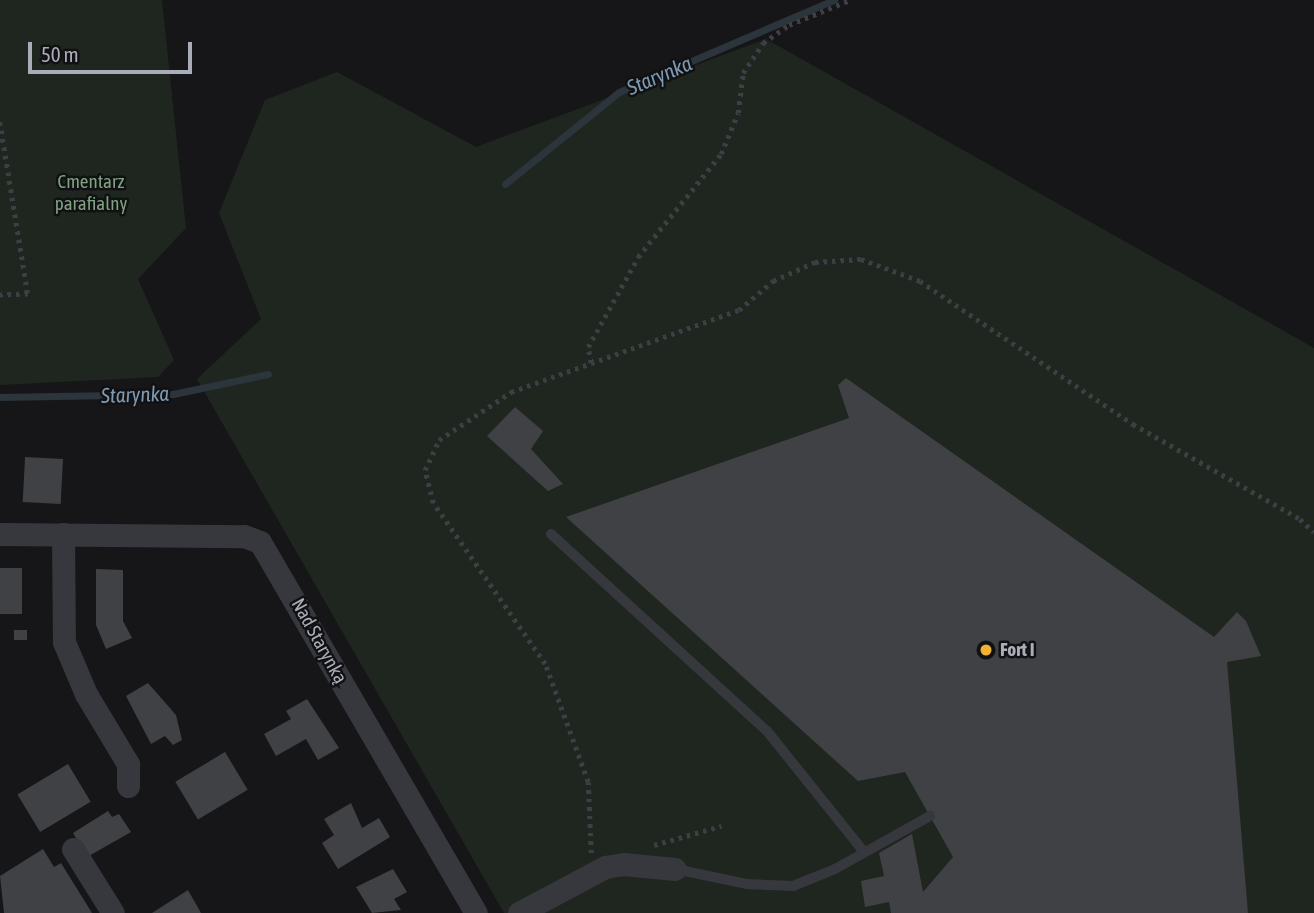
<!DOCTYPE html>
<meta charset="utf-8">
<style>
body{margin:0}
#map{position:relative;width:1314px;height:913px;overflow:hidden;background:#161618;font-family:"Asap Condensed",sans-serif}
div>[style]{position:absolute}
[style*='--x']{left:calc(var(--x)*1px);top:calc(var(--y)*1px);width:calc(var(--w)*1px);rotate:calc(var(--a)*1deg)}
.green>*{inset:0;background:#1e261f}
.stream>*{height:7px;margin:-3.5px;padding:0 3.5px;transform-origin:3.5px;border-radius:3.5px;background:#2c353c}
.building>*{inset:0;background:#404145;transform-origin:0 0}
.path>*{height:4.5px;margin-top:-2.25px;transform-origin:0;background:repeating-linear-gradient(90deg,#3d3f44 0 3.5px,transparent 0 8.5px)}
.lane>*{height:10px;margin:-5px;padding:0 5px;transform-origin:5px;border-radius:5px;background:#37383d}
.street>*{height:23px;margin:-11.5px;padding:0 11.5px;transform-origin:11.5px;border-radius:11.5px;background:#37383d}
.dots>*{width:19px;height:19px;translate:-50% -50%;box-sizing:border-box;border:4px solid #111113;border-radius:50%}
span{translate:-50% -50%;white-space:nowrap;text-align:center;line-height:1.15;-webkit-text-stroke:5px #111113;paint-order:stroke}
.park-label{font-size:19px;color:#7fa381}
.street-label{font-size:19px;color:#a8adb8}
.poi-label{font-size:19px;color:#a8adb8;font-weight:700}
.left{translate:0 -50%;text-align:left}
.water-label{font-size:21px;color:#7f9bb3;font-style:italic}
.scale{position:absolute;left:28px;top:42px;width:164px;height:32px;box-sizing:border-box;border:4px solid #a8adb8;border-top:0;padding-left:9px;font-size:21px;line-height:24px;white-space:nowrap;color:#a8adb8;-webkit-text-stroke:5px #111113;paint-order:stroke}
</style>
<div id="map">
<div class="green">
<div style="clip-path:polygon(0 0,162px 0,186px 228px,138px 279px,174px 360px,158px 377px,0 385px)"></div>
<div style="clip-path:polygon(766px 39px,1314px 348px,1314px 913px,504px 913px,197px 379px,261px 319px,219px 213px,265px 100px,337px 72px,476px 147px)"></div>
</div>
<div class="stream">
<div style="--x:505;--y:184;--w:146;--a:-38.9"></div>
<div style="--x:619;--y:92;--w:234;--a:-23.2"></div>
<div style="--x:0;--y:397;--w:173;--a:-1"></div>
<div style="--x:173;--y:394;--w:97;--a:-11.9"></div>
</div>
<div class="building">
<div style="clip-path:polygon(846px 378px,1214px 637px,1237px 612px,1246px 621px,1261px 656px,1227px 662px,1248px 913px,891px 913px,889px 902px,865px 907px,861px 881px,884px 876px,879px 853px,912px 834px,923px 892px,953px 857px,905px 772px,858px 781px,566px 517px,849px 418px,838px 385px)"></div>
<div style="clip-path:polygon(515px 407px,543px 431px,531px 449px,563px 484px,548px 491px,487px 436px)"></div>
<div style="left:63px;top:459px;width:45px;height:38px;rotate:93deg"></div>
<div style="left:0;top:568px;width:22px;height:46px"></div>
<div style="clip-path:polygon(96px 569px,123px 570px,123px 621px,132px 638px,106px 649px,96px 625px)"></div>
<div style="left:14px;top:630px;width:13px;height:10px"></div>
<div style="clip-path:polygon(148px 683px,176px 715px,182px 740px,173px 745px,165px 736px,151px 744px,126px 696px)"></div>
<div style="clip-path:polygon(307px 699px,339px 748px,318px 760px,306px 739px,276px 756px,264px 734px,291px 719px,286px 711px)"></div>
<div style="left:225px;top:752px;width:44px;height:58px;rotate:59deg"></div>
<div style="left:68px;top:764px;width:44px;height:59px;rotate:59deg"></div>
<div style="clip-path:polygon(351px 803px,362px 828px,379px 818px,390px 837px,338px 869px,322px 843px,334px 835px,324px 819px)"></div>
<div style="clip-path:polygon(108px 811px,112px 817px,119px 814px,131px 832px,87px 857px,73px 833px)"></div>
<div style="clip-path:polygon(43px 849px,54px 867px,61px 863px,92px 913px,4px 913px,0 876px)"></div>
<div style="clip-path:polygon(393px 869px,407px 892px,394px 899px,401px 910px,372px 913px,356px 887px)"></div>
<div style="clip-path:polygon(188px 890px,201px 913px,152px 913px)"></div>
</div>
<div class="path">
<div style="--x:0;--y:122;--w:174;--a:80.8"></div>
<div style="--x:28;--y:294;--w:28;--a:178"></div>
<div style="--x:591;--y:363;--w:16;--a:-101"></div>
<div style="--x:588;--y:347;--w:103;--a:-60.9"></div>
<div style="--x:638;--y:257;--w:132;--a:-51.1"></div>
<div style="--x:721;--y:154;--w:44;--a:-67.5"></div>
<div style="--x:738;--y:113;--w:40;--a:-82.9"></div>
<div style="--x:743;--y:73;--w:36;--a:-56"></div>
<div style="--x:763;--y:43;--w:32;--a:-35"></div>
<div style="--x:789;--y:25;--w:66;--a:-22.3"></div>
<div style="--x:654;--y:845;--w:70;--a:-15.8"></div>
<div style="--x:591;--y:853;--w:71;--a:-92.4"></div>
<div style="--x:588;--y:782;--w:126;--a:-110"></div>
<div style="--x:545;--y:664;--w:196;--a:-124.8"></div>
<div style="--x:433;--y:503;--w:34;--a:-104"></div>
<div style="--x:425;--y:470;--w:33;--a:-65"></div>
<div style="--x:439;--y:440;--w:87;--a:-33.7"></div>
<div style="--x:511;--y:392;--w:242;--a:-19.8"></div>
<div style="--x:739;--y:310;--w:45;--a:-40.5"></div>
<div style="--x:773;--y:281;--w:46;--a:-24.3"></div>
<div style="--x:815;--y:262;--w:46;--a:-3.7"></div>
<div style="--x:861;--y:259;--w:63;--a:20.4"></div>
<div style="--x:920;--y:281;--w:257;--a:33.9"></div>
<div style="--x:1133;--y:424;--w:192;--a:29.6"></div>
<div style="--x:1300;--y:519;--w:19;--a:43"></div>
</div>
<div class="lane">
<div style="--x:551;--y:534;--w:292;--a:42.4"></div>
<div style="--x:767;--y:731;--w:155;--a:51.3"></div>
<div style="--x:675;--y:869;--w:74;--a:11.8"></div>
<div style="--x:747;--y:884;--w:46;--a:2.5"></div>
<div style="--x:793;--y:886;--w:45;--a:-22"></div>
<div style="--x:835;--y:869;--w:109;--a:-29.2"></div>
</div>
<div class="street">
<div style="--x:0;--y:534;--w:244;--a:0.5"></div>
<div style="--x:244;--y:536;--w:17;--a:21"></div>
<div style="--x:260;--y:542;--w:429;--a:59.8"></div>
<div style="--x:63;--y:534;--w:108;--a:89.5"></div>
<div style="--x:64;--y:642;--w:56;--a:67.1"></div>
<div style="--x:86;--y:694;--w:82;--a:59"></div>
<div style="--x:128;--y:764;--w:22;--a:90"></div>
<div style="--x:73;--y:849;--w:75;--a:58"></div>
<div style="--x:519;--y:913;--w:98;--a:-28.1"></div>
<div style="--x:605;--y:867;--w:18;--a:-9"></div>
<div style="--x:623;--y:864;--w:52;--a:5.5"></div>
</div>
<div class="dots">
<div style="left:986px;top:650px;background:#f2b134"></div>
</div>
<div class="park-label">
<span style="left:91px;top:193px">Cmentarz<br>parafialny</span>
</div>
<div class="street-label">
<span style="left:319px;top:641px;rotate:61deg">Nad Starynką</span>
</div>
<div class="poi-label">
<span class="left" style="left:1000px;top:650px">Fort I</span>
</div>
<div class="water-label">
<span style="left:659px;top:75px;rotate:-23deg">Starynka</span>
<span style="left:135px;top:394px;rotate:-2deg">Starynka</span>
</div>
<div class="scale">50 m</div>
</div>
